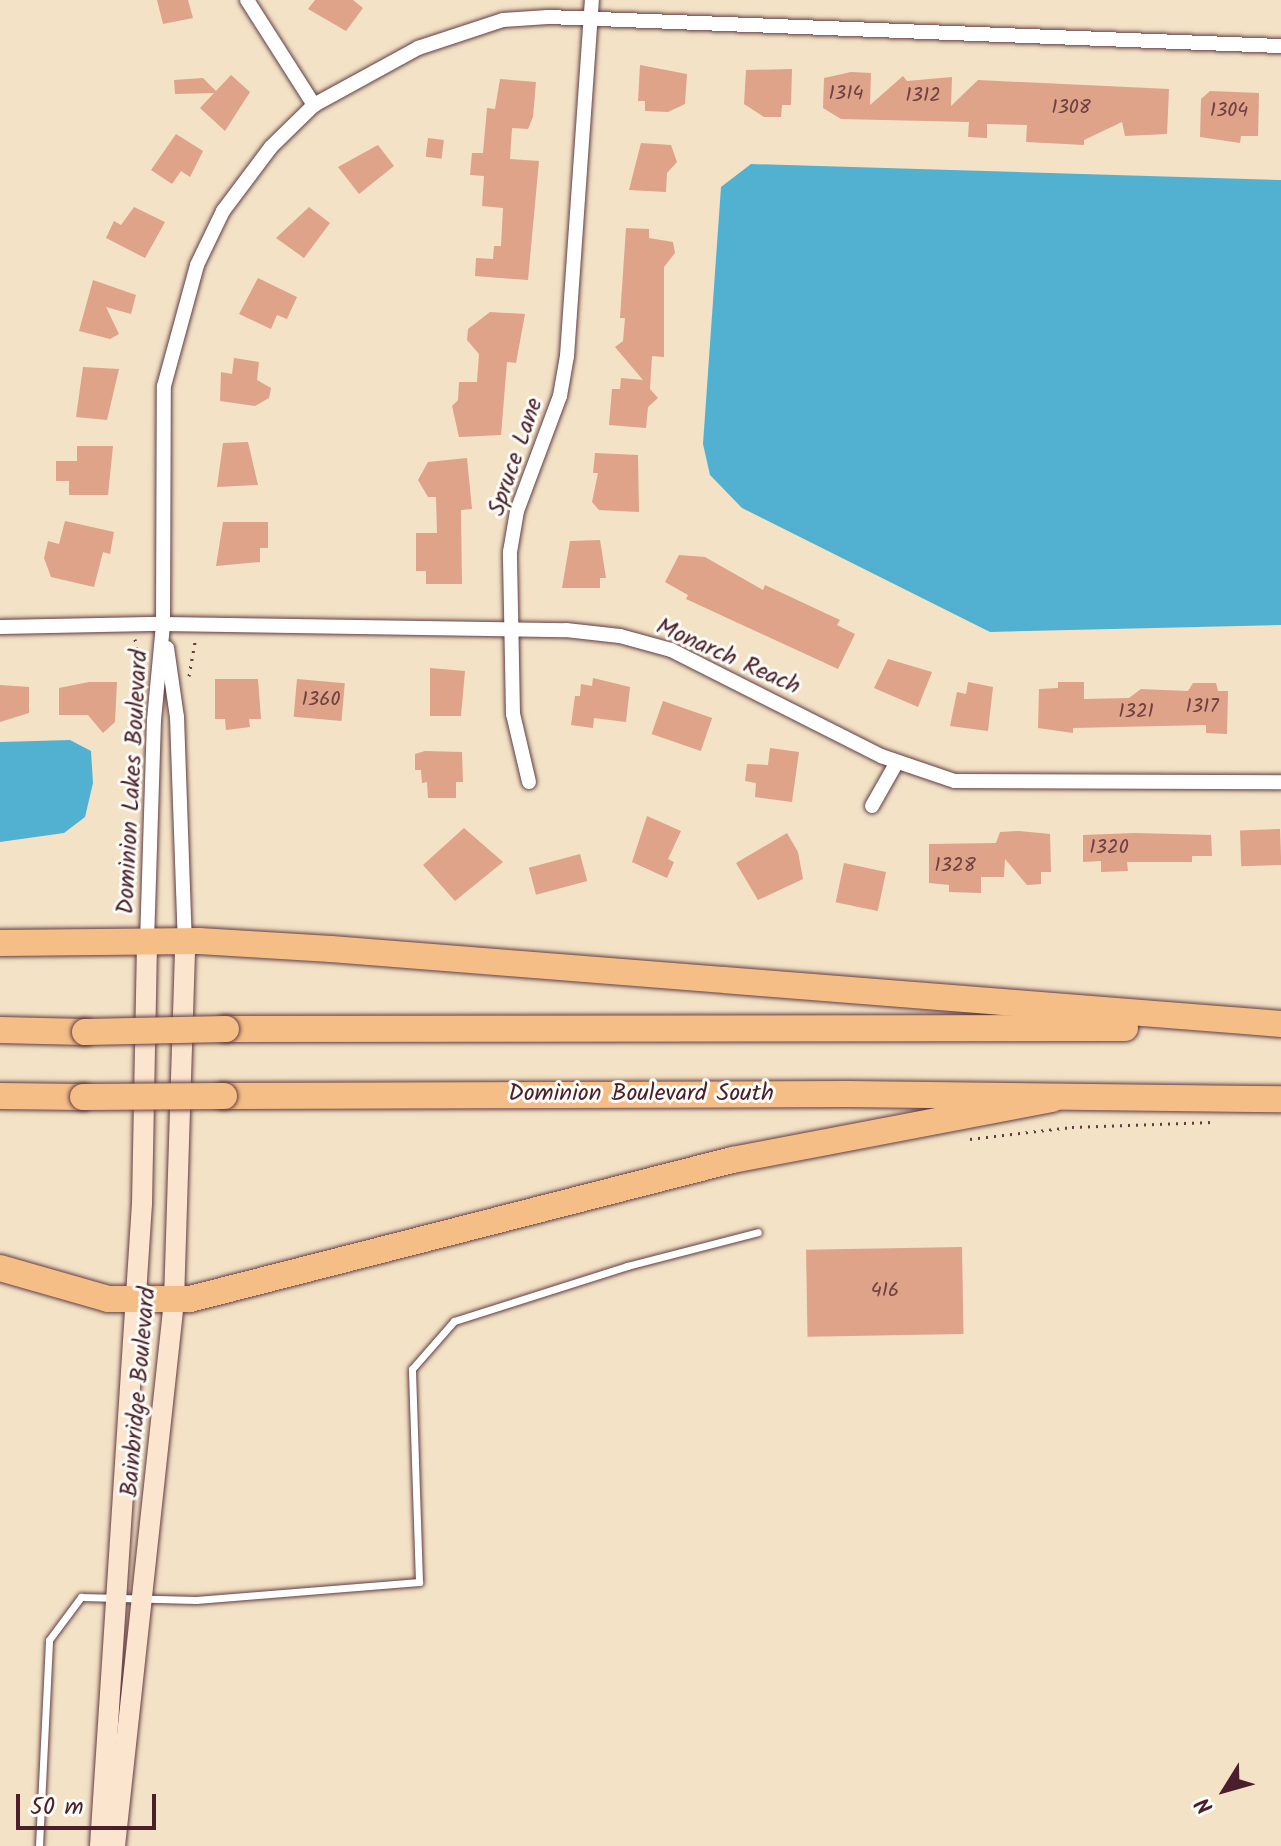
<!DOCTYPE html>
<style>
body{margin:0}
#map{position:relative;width:1281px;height:1846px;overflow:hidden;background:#f3e2c6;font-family:Kalam,sans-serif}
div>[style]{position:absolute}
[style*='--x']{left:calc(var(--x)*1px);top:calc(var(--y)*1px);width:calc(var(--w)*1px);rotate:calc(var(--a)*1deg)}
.water>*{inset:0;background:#52b0d1}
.building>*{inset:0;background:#dea388;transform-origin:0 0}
.path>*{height:3px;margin-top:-1.5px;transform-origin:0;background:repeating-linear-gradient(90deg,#633c42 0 2px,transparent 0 8px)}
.roads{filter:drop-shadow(0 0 2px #633c42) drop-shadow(0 0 2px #633c42)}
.lane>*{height:7px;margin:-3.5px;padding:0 3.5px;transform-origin:3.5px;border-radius:3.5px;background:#fff}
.street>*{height:14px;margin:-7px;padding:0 7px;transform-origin:7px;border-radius:7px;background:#fff}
.secondary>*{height:20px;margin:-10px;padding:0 10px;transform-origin:10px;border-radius:10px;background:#fbe5cf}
.highway>*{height:26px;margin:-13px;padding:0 13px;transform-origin:13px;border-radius:13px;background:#f6be87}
.bridges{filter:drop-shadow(0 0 2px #633c42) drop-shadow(0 0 2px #633c42)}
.highway-bridge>*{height:26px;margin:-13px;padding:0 13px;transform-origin:13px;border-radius:13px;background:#f6be87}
span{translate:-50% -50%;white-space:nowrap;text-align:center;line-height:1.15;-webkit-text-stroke:6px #fdfcf7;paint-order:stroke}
.number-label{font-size:20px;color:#6f4042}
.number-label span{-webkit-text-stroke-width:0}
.street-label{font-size:24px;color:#4a1f2b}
.north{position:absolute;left:1185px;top:1750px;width:80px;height:80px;-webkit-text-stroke:6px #fdfcf7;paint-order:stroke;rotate:233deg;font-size:22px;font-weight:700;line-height:32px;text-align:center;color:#4a1f2b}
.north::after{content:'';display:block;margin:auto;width:28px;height:36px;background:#4a1f2b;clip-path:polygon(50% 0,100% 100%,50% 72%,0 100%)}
.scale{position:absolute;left:16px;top:1794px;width:140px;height:36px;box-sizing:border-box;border:4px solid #4a1f2b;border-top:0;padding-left:10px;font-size:24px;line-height:28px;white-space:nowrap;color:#4a1f2b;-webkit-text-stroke:6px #fdfcf7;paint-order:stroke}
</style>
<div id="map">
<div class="water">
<div style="clip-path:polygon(751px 164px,1281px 180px,1281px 625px,990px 632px,742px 508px,710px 475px,703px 444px,721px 187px)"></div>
<div style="clip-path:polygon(70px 740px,91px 751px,93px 783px,85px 817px,64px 833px,0 842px,0 742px)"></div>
</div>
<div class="building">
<div style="clip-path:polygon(157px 0,188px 0,193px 18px,163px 24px)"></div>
<div style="clip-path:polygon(315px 0,353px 0,363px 8px,346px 31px,308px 9px)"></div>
<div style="clip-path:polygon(640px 65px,687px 74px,685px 104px,668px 112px,645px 111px,645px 101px,638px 101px)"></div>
<div style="clip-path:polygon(792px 69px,791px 105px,782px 105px,781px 117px,764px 117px,744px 104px,746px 70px)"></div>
<div style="clip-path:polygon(851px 72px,871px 73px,870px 105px,903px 76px,907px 81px,952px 77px,951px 106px,978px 80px,1169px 89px,1167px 134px,1125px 136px,1122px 122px,1084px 140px,1084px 145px,1026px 142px,1027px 125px,987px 124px,987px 138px,968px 137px,969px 122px,841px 119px,823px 108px,824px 78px)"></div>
<div style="clip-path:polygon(231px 75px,250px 92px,225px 131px,200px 108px,214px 93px,175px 94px,174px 80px,203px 78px,216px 91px)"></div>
<div style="clip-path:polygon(500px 79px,536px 82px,533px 117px,528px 129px,512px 128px,510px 159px,539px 161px,528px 280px,475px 276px,476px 258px,493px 259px,494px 246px,501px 246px,503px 208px,482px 206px,484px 176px,470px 175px,472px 153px,483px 153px,487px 108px,495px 109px)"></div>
<div style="clip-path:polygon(1210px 91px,1259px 93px,1258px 136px,1241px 136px,1240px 143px,1200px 137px,1201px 99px)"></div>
<div style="clip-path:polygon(176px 134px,203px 151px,190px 177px,181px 171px,172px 184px,151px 170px)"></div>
<div style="left:428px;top:138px;width:16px;height:19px;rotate:7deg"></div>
<div style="clip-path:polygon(641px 143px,671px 145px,677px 162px,667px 173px,666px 192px,629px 190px)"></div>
<div style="clip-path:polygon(378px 145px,394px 166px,359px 194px,338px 167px)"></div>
<div style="clip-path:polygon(134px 207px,165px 222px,145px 258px,106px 238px,114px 221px,121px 225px)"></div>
<div style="clip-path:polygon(309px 207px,330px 223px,304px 258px,276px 238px)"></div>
<div style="clip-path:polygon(626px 228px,649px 229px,649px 238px,673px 242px,675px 253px,664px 267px,664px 357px,652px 356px,650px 389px,658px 398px,648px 407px,646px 428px,609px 425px,612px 389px,620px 389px,621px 378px,643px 380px,615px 347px,623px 341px,625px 318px,620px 318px)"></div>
<div style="clip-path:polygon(258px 278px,297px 297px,287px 319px,277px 315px,271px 329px,239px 314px)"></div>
<div style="clip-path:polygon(93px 280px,136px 295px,131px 314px,106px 307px,119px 334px,110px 339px,79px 331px)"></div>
<div style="clip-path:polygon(490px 312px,525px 314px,516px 363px,507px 362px,501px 435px,459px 437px,452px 406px,458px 400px,459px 382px,477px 382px,479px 354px,467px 340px,468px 329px)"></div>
<div style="clip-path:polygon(234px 358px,259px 362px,257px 380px,271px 388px,269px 398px,255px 406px,220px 401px,221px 372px,232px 374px)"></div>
<div style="clip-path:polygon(83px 367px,119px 369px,107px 420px,76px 417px)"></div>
<div style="clip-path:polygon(248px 442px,258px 485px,217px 487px,223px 443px)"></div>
<div style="clip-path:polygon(77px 446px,113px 446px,108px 495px,69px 495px,69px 481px,56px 481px,56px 461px,77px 461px)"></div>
<div style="clip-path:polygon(595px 453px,638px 455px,639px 512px,599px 510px,592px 502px,598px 473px,593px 473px)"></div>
<div style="clip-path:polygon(467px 458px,472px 509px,461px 510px,462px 584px,426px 584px,426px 571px,416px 571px,416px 533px,437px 533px,436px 497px,428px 497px,418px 480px,428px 462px)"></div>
<div style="clip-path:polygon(65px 521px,114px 532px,110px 554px,103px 552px,94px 587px,51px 577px,44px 558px,48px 541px,59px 544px)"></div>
<div style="clip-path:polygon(223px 522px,268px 522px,268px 548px,260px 548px,260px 562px,216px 566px)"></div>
<div style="clip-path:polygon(600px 540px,606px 578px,600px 578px,600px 588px,562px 588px,570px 541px)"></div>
<div style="clip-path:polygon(679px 555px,705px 557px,763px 590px,765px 585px,840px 620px,837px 625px,855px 634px,838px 669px,686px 599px,688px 595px,665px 582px)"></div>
<div style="clip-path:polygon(888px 659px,932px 672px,918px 707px,874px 688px)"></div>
<div style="clip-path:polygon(430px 668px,465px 671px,461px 716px,430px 716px)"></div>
<div style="clip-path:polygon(593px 678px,630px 687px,626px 722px,594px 718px,593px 728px,571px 725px,575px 696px,580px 696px,581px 684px,592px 686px)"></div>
<div style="clip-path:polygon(215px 679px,258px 679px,261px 719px,249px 719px,250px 727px,226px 730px,225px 719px,215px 719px)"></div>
<div style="left:297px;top:679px;width:48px;height:38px;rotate:5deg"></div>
<div style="clip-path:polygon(89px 682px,117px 682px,115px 722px,103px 733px,88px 715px,59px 715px,59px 688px)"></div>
<div style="clip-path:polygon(968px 682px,993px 687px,988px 731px,950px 726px,957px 692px,966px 694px)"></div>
<div style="clip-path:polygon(1058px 682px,1084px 682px,1084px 699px,1129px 698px,1141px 689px,1188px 691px,1193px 683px,1216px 683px,1218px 691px,1228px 691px,1227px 734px,1206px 733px,1206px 725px,1073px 728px,1073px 733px,1038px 728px,1039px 689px,1058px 688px)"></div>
<div style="clip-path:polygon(0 685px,29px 687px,29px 713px,0 722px)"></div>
<div style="left:663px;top:701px;width:52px;height:35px;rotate:19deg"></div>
<div style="clip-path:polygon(770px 748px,799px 752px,792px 802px,755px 797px,756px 783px,745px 781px,747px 764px,768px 765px)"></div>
<div style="clip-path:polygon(425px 751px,462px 752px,463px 782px,456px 782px,456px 798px,428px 798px,427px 782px,422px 783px,421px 770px,415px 770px,415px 754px)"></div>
<div style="clip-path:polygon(647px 816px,681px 831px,668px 859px,674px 862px,667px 878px,632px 862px)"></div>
<div style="clip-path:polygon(464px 828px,503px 862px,455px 901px,423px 865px)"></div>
<div style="left:1280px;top:829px;width:36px;height:40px;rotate:88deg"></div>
<div style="clip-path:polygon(1019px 831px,1050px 834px,1051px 872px,1041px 872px,1041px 884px,1027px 885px,1005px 859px,1004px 877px,981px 877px,981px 893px,949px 892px,949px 885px,929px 883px,929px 844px,996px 843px,1000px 832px)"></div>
<div style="clip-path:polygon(787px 833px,798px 852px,803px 879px,758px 900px,736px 863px)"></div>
<div style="clip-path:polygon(1135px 833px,1211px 835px,1212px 856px,1192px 856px,1192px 862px,1127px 862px,1128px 871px,1101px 872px,1101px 861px,1083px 862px,1083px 835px)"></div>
<div style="left:580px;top:854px;width:28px;height:53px;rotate:75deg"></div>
<div style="left:844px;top:863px;width:43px;height:40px;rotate:12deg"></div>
<div style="left:962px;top:1247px;width:87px;height:156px;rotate:89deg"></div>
</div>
<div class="path">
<div style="--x:135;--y:639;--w:32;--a:79"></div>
<div style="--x:189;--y:676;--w:36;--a:-80"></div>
<div style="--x:970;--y:1139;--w:103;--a:-6.7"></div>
<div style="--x:1072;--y:1127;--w:141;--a:-2"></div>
</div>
<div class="roads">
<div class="lane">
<div style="--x:39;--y:1846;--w:206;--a:-87.2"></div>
<div style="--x:49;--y:1640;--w:54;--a:-53.3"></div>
<div style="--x:81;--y:1597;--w:115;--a:1.5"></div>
<div style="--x:196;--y:1600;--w:224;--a:-4.6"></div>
<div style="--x:419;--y:1582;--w:213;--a:-91.9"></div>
<div style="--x:412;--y:1369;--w:64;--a:-48.8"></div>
<div style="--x:454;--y:1321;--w:182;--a:-17.6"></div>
<div style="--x:627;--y:1266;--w:135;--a:-14.5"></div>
</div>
<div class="street">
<div style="--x:247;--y:0;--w:125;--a:57.5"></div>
<div style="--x:0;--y:627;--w:163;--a:-1.1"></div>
<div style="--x:163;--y:624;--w:403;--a:0.9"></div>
<div style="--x:566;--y:630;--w:54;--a:6.3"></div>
<div style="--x:620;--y:636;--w:53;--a:15.4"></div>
<div style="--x:671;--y:650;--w:235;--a:26.8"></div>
<div style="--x:881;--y:756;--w:78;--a:18.7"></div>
<div style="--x:955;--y:781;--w:326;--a:0.2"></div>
<div style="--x:167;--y:648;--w:70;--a:81.8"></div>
<div style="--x:177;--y:717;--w:224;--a:88"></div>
<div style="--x:529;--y:782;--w:70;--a:-103.2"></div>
<div style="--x:513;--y:714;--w:162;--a:-91.1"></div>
<div style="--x:510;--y:552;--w:42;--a:-80.3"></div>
<div style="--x:517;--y:511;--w:123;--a:-69.5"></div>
<div style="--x:560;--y:396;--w:41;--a:-80.1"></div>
<div style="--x:567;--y:356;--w:357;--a:-86"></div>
<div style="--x:872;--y:806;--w:51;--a:-60.4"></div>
<div style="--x:147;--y:942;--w:222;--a:-88.2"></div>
<div style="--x:154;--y:720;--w:96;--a:-84.6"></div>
<div style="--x:163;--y:624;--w:238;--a:-89.8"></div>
<div style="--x:164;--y:386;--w:125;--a:-74.7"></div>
<div style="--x:197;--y:265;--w:60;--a:-64.3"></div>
<div style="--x:223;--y:211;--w:80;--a:-53.1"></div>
<div style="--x:271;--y:147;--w:60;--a:-44.3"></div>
<div style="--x:314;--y:105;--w:119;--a:-28.7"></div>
<div style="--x:418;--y:48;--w:89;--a:-18.2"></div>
<div style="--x:503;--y:20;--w:45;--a:-3.8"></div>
<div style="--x:548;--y:17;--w:734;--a:2.27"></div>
</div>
<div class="secondary">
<div style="--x:100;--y:1846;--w:643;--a:-86.26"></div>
<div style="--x:142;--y:1204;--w:262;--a:-88.9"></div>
<div style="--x:115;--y:1846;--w:548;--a:-83.82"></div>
<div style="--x:174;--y:1301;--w:360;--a:-88.2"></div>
</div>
<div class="highway">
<div style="--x:0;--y:943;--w:199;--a:-0.6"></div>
<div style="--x:199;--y:941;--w:132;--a:3.5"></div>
<div style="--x:331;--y:949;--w:953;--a:4.51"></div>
<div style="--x:226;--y:1029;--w:899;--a:-0.06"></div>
<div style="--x:0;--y:1030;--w:85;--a:1.3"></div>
<div style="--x:0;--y:1096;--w:83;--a:0.7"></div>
<div style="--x:224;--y:1096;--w:624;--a:-0.18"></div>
<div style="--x:848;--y:1094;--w:433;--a:0.7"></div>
<div style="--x:0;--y:1268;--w:112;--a:16"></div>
<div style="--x:108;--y:1299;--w:82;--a:0"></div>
<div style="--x:190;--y:1299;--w:560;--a:-14.38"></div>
<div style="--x:732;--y:1160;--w:326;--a:-10.8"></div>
</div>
</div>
<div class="bridges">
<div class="highway-bridge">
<div style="--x:85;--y:1032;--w:141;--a:-1.2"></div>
<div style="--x:83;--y:1097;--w:141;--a:-0.4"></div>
</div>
</div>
<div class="number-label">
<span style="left:846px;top:94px">1314</span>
<span style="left:923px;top:96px">1312</span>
<span style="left:1071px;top:108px">1308</span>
<span style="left:1229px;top:111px">1304</span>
<span style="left:321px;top:700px">1360</span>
<span style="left:1202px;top:707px">1317</span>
<span style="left:1136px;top:712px">1321</span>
<span style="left:1109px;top:848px">1320</span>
<span style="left:955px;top:866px">1328</span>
<span style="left:885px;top:1291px">416</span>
</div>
<div class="street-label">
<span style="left:516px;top:457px;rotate:-71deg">Spruce Lane</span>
<span style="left:728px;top:657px;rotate:24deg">Monarch Reach</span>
<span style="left:133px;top:782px;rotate:-87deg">Dominion Lakes Boulevard</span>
<span style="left:641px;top:1094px">Dominion Boulevard South</span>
<span style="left:139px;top:1392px;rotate:-85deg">Bainbridge Boulevard</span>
</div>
<div class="north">N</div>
<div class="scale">50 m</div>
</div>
